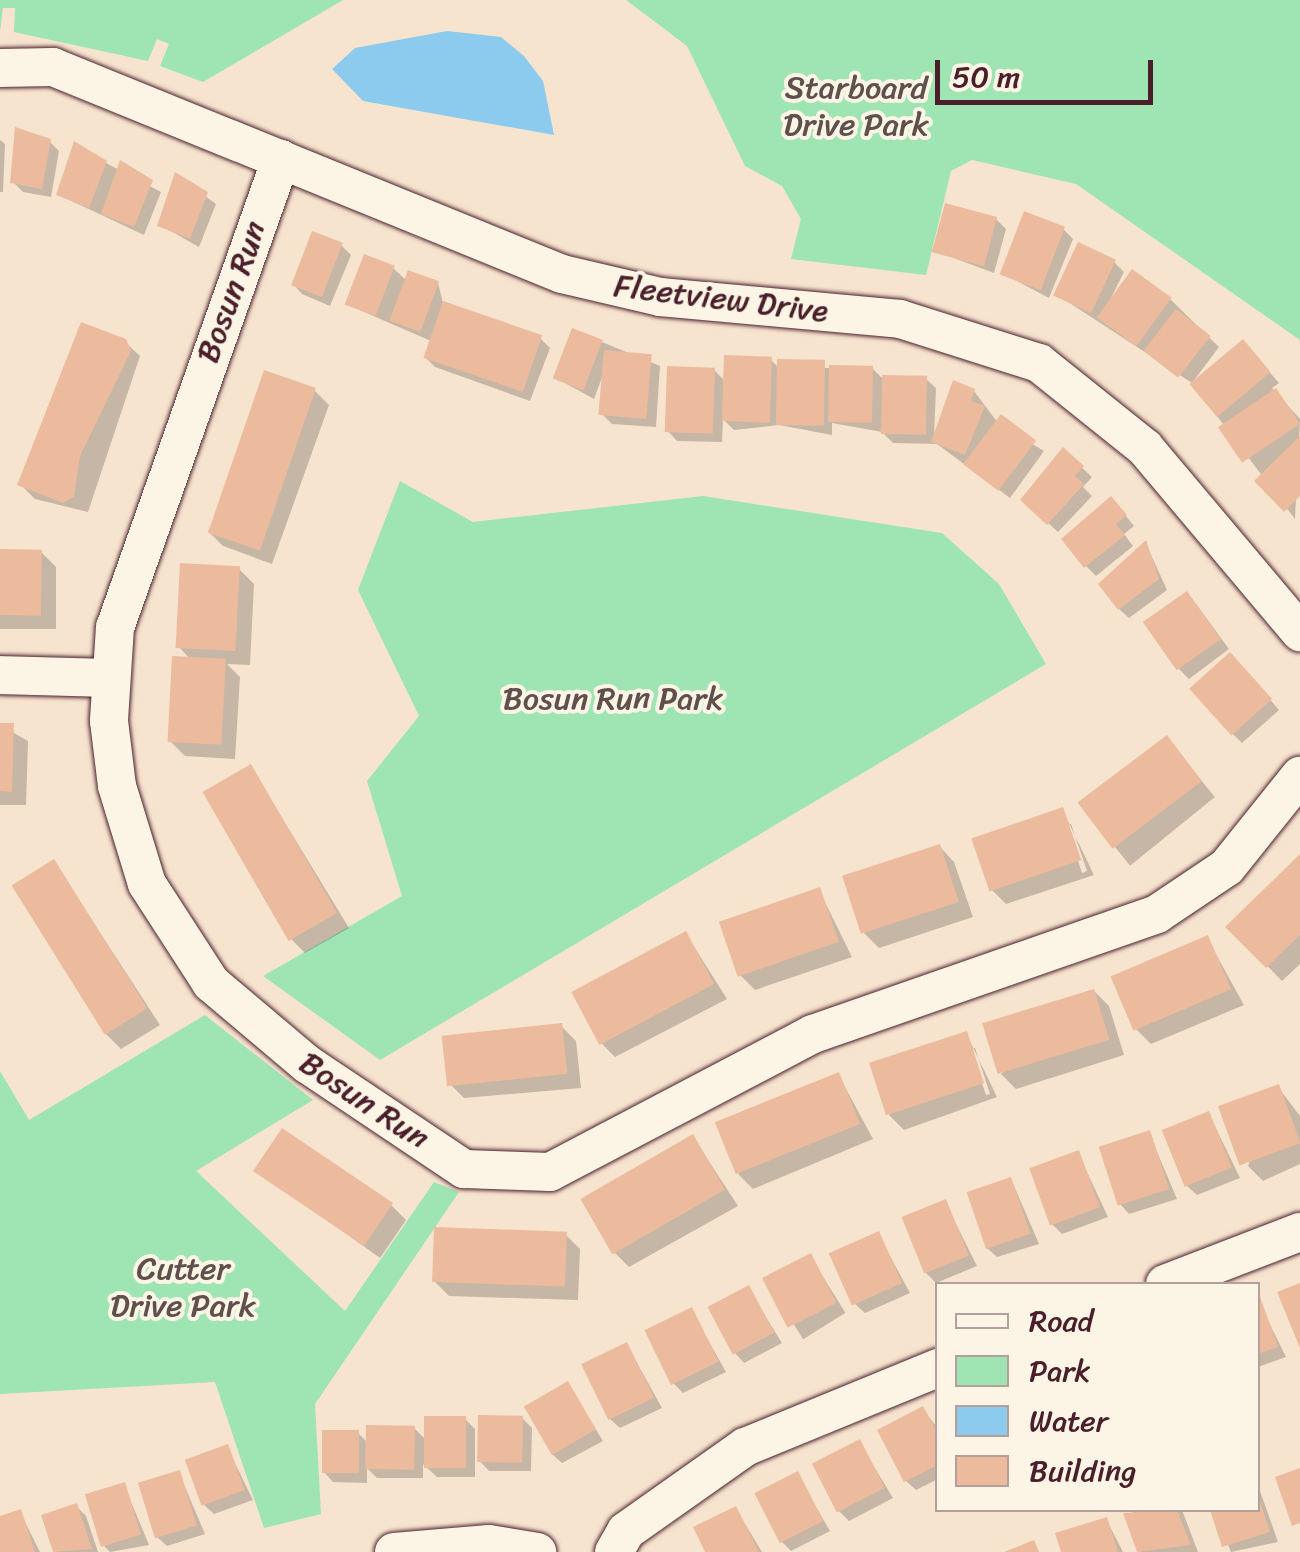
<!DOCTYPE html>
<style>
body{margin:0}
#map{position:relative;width:1300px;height:1552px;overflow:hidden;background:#f7e4cf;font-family:Sriracha,sans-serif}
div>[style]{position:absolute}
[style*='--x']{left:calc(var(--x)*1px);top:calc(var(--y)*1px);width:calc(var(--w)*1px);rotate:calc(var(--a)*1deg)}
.green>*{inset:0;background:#9ee5b3}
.water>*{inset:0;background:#8dcbee}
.shadow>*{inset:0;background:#0003;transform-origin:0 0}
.building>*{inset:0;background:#ecbb9d;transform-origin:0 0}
.roads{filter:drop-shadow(0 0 2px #4a1f2b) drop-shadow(0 0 2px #4a1f2b)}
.minor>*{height:38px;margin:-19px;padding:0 19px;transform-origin:19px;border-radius:19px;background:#fcf5e5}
span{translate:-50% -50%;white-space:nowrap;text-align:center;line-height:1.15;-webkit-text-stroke:8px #fcf5e5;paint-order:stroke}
.park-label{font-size:32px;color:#5f504d}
.street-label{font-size:32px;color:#4a1f2b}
.legend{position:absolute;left:935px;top:1282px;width:325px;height:230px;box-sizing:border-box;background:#fcf5e5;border:2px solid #b59f9b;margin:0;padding:12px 18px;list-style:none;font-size:30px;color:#4a1f2b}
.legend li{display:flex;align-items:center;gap:20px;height:50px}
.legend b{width:50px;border:2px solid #b59f9b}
.scale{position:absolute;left:935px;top:60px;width:218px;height:45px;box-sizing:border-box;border:5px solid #4a1f2b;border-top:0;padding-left:12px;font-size:30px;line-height:35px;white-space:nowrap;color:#4a1f2b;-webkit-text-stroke:8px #fcf5e5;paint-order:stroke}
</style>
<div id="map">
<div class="green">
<div style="clip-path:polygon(0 0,343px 0,203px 82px,160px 66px,169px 44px,157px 39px,148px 61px,14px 32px,15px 8px,3px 8px,0 31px)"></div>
<div style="clip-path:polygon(626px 0,1300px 0,1300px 340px,1076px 184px,972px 160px,951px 171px,926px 275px,791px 259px,801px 219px,782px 186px,745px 166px,687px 46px)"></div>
<div style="clip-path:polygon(400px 481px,473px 522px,703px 496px,942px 533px,999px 584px,1046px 664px,380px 1060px,263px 976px,402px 896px,367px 781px,419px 716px,358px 590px)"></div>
<div style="clip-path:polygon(205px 1015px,313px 1100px,196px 1171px,345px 1311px,434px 1182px,459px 1192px,315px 1404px,321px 1514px,264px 1528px,215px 1382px,0 1394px,0 1071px,29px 1120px)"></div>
</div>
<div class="water">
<div style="clip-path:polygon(447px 31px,501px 37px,524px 56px,543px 81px,554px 135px,363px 101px,332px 69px,355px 48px)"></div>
</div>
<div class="shadow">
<div style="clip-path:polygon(0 140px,5px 144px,3px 192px,0 192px)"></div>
<div style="clip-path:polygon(49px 141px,59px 151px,51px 197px,23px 192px,13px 182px)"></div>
<div style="clip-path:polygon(106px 163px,161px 192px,144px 235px,59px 195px)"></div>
<div style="clip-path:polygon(177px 175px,216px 204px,199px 247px,160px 225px)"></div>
<div style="clip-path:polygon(996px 219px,1006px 229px,994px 273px,935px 251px)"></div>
<div style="clip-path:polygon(1063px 229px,1073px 239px,1049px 298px,1002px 273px)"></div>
<div style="clip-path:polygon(341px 245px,351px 255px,330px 306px,302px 294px,293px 284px)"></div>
<div style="clip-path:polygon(1114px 262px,1124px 272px,1111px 298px,1170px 299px,1219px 347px,1192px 383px,1252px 352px,1279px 383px,1272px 388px,1300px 419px,1295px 519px,1192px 383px,1056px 294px)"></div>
<div style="clip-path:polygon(393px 268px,407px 281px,438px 283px,443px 303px,540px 338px,550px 348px,530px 401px,435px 367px,425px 357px,431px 341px,348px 305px)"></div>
<div style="clip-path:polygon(125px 342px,140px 356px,88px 512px,35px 499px,20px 484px)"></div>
<div style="clip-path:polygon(602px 342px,660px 366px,656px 427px,612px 424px,602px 414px,604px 372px,594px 399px,556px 378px)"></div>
<div style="clip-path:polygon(770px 359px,779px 368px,872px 368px,885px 381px,926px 379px,936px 388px,934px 437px,974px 391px,998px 423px,1044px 451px,1010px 498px,937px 444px,893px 443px,882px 432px,832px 423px,832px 435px,779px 425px,734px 430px,723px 419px,722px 442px,677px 441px,668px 431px,714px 370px,725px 381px)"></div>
<div style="clip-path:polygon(314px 390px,329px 405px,272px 564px,223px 546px,208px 531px)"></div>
<div style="clip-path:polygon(1063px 450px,1092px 477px,1083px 487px,1092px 496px,1058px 532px,1023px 500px)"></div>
<div style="clip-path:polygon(1120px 509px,1134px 526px,1124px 534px,1133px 546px,1096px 576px,1086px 566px)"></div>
<div style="clip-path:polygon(1146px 544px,1167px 590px,1129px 618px,1119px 609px)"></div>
<div style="clip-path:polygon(0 552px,41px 552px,56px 567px,56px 629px,0 629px)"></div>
<div style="clip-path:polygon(239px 569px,254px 584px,250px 665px,227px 664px,240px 677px,235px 759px,185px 756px,170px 741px,191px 660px,179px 647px)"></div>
<div style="clip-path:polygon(1196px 604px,1229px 649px,1189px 679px,1179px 669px)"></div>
<div style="clip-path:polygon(1240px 664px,1279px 710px,1242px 743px,1232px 733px)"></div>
<div style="clip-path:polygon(0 725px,28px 741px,26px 805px,0 805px)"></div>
<div style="left:1167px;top:738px;width:76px;height:109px;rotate:51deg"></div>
<div style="clip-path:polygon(251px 767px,349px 928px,305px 953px,290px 938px)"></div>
<div style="clip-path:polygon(evenodd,1062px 809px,1094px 875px,1006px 904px,991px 889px,1062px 809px,1066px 824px,1071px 824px,1087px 871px,1082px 873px,1066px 824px)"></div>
<div style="clip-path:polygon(940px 847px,954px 862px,973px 917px,879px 948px,864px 933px)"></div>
<div style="clip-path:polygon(1300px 860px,1300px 964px,1282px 981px,1229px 927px)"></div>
<div style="clip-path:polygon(54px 862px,160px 1025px,121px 1049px,106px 1034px)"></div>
<div style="clip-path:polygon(819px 890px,852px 957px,755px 990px,740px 975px)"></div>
<div style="clip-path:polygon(686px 934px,727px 999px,615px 1057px,600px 1042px)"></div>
<div style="clip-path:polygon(1207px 938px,1244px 1005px,1151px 1044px,1136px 1029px)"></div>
<div style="clip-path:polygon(1094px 991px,1109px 1006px,1124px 1055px,1016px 1089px,1001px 1074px)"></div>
<div style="clip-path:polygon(561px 1026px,576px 1041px,581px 1088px,464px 1098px,449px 1083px)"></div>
<div style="clip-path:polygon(evenodd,966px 1033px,997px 1097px,904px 1130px,889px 1115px,966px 1033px,970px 1048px,975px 1048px,990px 1094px,986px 1095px,970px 1048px)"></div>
<div style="clip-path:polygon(838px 1074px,873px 1139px,753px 1189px,738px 1174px)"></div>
<div style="clip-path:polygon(1278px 1087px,1300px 1116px,1300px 1164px,1263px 1181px,1248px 1166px)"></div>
<div style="clip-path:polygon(1209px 1114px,1240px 1178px,1197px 1195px,1187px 1186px)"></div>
<div style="clip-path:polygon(1149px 1133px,1177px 1199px,1129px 1214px,1120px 1204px)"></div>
<div style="clip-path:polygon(693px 1137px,738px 1206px,629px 1267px,614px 1252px)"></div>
<div style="clip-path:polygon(1078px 1153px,1108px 1217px,1062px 1234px,1052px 1224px)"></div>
<div style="clip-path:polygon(257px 1170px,391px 1205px,406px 1220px,380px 1258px)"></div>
<div style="clip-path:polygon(1011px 1179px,1039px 1244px,997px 1257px,987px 1248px)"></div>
<div style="clip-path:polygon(945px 1202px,977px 1266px,936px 1283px,926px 1273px)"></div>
<div style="clip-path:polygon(565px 1234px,580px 1249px,578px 1300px,449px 1296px,434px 1281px)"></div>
<div style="clip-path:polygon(878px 1234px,910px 1293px,865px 1313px,855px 1304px)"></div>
<div style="left:810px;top:1256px;width:67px;height:50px;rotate:58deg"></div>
<div style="clip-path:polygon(748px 1288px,782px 1343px,744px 1363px,735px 1353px)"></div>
<div style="clip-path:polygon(1258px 1300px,1286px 1357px,1258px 1367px)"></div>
<div style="clip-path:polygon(691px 1310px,726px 1372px,683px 1393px,673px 1383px)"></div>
<div style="clip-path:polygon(627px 1345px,662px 1408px,620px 1428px,610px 1419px)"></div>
<div style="clip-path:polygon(568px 1384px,603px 1441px,562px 1463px,552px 1454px)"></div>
<div style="clip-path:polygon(923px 1409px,938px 1429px,938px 1479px,916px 1490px,906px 1481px)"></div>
<div style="clip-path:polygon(522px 1418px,532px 1428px,531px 1471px,489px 1471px,477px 1458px)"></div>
<div style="clip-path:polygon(465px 1419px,475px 1429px,475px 1477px,437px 1477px,423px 1464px,423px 1478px,377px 1478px,367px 1468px,367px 1483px,333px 1482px,324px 1472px,358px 1433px,368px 1443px,414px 1428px,427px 1441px)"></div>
<div style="clip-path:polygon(859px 1442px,893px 1498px,849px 1521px,839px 1511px)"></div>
<div style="clip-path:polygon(227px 1447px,253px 1500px,214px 1514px,204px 1505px)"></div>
<div style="clip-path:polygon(179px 1473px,205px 1534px,167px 1546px,157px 1537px)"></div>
<div style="clip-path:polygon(797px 1474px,830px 1531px,791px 1551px,781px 1541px)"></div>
<div style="clip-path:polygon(124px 1485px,149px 1545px,110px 1552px,104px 1546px)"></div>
<div style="clip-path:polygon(1258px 1485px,1278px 1542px,1231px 1552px,1213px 1510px,1258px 1510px)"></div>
<div style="clip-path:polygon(76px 1506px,86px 1516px,98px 1552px,56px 1552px,44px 1516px)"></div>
<div style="clip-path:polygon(736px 1509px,762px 1552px,708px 1552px)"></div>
<div style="clip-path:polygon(1141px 1510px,1182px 1510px,1198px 1552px,1140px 1552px,1126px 1515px)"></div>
<div style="clip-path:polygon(20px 1512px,40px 1552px,0 1552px,0 1518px)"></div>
<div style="clip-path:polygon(1106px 1519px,1123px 1552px,1064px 1552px)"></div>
</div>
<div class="building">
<div style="clip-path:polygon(15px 127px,51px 139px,42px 189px,10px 183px)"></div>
<div style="clip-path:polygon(74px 141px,107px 161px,89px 208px,56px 195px)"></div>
<div style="clip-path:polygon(120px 160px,153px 180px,134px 227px,101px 214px)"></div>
<div style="clip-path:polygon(175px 172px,208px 192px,190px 239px,157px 226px)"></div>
<div style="left:945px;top:203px;width:54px;height:51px;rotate:15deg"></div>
<div style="left:1024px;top:211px;width:44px;height:68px;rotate:21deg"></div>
<div style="left:312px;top:231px;width:33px;height:58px;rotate:21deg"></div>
<div style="left:1078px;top:242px;width:42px;height:59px;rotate:25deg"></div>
<div style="left:364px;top:254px;width:33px;height:54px;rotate:21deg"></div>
<div style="left:1132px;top:269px;width:49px;height:60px;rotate:36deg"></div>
<div style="left:408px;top:270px;width:33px;height:54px;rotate:20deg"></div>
<div style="left:443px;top:301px;width:105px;height:60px;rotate:19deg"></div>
<div style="left:1176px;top:309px;width:44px;height:53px;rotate:38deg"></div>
<div style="clip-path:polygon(81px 322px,126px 339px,131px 351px,80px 456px,74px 497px,63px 503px,17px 485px)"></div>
<div style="left:572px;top:328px;width:33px;height:54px;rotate:21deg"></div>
<div style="left:1243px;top:339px;width:43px;height:70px;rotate:50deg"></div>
<div style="left:604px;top:350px;width:48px;height:65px;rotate:5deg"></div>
<div style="left:724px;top:355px;width:48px;height:66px;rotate:2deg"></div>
<div style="left:777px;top:359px;width:48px;height:66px;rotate:1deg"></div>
<div style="left:829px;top:365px;width:44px;height:57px;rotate:1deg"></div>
<div style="left:667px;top:366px;width:48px;height:66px;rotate:2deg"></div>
<div style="left:264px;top:370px;width:55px;height:172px;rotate:19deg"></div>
<div style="left:882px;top:375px;width:45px;height:59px;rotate:1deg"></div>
<div style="clip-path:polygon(953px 380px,975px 389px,971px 401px,985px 406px,965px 455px,931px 442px)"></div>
<div style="left:1276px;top:388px;width:43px;height:70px;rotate:56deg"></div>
<div style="left:1001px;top:414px;width:44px;height:63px;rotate:37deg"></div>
<div style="clip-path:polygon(1300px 436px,1300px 496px,1284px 512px,1254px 481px)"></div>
<div style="clip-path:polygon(1063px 447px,1084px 466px,1075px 476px,1084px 484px,1047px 525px,1020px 500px)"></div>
<div style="clip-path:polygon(1111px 496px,1127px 515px,1116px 524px,1125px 535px,1084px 568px,1061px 539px)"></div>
<div style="clip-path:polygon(1146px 540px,1159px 579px,1118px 610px,1098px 584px)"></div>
<div style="left:0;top:549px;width:42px;height:66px;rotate:1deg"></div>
<div style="left:180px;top:563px;width:60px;height:85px;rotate:3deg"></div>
<div style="left:1187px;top:591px;width:59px;height:54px;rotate:55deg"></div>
<div style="left:1230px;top:652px;width:63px;height:55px;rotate:48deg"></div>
<div style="left:172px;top:656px;width:54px;height:86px;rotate:3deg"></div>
<div style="clip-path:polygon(0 723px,14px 723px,12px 792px,0 791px)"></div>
<div style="left:1167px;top:735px;width:58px;height:112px;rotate:53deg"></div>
<div style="left:251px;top:764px;width:172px;height:56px;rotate:60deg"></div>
<div style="left:1063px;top:807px;width:56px;height:97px;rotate:71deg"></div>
<div style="left:940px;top:844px;width:61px;height:103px;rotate:72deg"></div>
<div style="clip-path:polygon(1300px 854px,1300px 935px,1266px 968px,1225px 927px)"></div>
<div style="left:54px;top:859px;width:176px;height:50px;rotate:58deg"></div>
<div style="left:820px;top:887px;width:58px;height:107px;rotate:71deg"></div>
<div style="left:686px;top:931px;width:60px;height:130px;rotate:62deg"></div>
<div style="left:1208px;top:935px;width:59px;height:106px;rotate:67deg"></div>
<div style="left:1094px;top:989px;width:53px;height:117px;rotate:73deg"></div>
<div style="left:562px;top:1023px;width:51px;height:121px;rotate:84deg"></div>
<div style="left:967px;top:1031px;width:55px;height:103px;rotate:72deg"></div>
<div style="left:839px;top:1072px;width:56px;height:134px;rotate:68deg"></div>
<div style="left:1279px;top:1084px;width:63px;height:65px;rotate:70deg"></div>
<div style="left:1209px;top:1111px;width:61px;height:51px;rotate:68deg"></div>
<div style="left:282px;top:1128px;width:134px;height:52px;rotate:34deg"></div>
<div style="left:1150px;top:1130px;width:62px;height:54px;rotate:72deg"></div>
<div style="left:693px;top:1134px;width:64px;height:130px;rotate:60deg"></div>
<div style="left:1079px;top:1150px;width:61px;height:53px;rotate:70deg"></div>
<div style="left:1011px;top:1177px;width:60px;height:47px;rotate:71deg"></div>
<div style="left:946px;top:1199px;width:61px;height:48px;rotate:68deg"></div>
<div style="left:434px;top:1227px;width:133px;height:55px;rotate:2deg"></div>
<div style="left:879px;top:1231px;width:57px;height:55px;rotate:66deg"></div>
<div style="left:811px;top:1253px;width:56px;height:55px;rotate:63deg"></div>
<div style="clip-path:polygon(1300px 1283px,1300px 1348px,1277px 1292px)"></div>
<div style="left:749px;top:1285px;width:54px;height:47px;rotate:62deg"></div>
<div style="clip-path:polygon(1258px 1291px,1278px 1347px,1258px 1354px)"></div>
<div style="left:692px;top:1307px;width:61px;height:53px;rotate:64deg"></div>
<div style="left:627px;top:1342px;width:62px;height:51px;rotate:64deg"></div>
<div style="left:568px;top:1381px;width:56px;height:51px;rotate:60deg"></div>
<div style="clip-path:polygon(923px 1406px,938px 1434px,938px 1465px,904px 1482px,877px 1430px)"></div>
<div style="left:478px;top:1415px;width:45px;height:47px;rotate:1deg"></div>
<div style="left:466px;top:1416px;width:52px;height:42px;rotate:90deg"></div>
<div style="left:366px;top:1425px;width:49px;height:44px;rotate:1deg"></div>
<div style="left:322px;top:1430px;width:37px;height:43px"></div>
<div style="left:860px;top:1439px;width:55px;height:54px;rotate:63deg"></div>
<div style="left:228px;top:1444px;width:49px;height:46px;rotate:70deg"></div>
<div style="clip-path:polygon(1300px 1468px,1300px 1523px,1292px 1526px,1275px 1477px)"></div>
<div style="left:180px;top:1470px;width:58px;height:44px;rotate:73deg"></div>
<div style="left:798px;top:1471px;width:56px;height:49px;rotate:63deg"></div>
<div style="left:125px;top:1482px;width:55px;height:42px;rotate:73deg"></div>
<div style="clip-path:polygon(1258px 1495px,1270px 1532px,1222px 1547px,1210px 1510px,1258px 1510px)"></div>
<div style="clip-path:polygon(77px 1503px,92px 1549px,53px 1552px,41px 1515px)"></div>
<div style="clip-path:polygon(736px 1506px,759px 1552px,705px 1552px,693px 1527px)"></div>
<div style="clip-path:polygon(21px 1509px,35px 1552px,0 1552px,0 1516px)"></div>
<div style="clip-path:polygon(1177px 1510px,1191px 1545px,1137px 1552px,1123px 1513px)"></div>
<div style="clip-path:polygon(1107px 1517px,1118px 1552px,1061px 1552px,1055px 1533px)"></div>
<div style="clip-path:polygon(1034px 1540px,1039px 1552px,1004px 1552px)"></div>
</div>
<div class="roads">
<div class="minor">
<div style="--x:0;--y:68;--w:53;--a:-1.1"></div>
<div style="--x:53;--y:67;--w:549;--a:22.13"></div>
<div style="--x:562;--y:274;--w:101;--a:13.2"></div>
<div style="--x:660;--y:297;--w:241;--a:5.2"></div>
<div style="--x:900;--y:319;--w:146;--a:17.6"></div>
<div style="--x:1039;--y:363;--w:136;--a:38.7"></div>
<div style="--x:1145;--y:448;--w:241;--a:49.9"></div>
<div style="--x:281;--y:159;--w:497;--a:109.5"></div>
<div style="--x:115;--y:627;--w:94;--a:93.7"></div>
<div style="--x:109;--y:721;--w:65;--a:83"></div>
<div style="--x:117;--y:786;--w:102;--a:73"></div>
<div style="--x:147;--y:884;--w:118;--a:57.1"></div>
<div style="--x:211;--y:983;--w:126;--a:40.2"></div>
<div style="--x:307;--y:1064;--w:189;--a:33.8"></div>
<div style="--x:464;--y:1169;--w:86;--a:2"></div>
<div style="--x:550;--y:1172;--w:297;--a:-27.7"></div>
<div style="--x:813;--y:1034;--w:364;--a:-19.2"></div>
<div style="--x:1157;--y:914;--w:84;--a:-33.9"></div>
<div style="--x:1227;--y:867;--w:117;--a:-51.3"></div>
<div style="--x:0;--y:675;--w:109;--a:1.6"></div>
<div style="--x:1165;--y:1284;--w:145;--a:-21.1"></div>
<div style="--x:394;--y:1552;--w:95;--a:-4.8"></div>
<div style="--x:489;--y:1544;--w:49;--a:9.5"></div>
<div style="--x:614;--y:1552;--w:24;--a:-60"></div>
<div style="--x:626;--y:1531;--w:146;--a:-35.2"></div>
<div style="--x:745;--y:1447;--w:209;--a:-22.3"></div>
</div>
</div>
<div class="park-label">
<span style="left:856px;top:107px">Starboard<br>Drive Park</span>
<span style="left:613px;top:699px">Bosun Run Park</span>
<span style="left:183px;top:1288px">Cutter<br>Drive Park</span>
</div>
<div class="street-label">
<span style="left:232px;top:292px;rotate:-70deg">Bosun Run</span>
<span style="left:721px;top:299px;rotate:7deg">Fleetview Drive</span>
<span style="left:364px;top:1101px;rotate:34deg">Bosun Run</span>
</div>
<ul class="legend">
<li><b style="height:12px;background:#fcf5e5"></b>Road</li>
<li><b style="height:28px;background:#9ee5b3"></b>Park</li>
<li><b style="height:28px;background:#8dcbee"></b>Water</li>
<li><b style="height:28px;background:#ecbb9d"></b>Building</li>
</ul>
<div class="scale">50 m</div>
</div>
